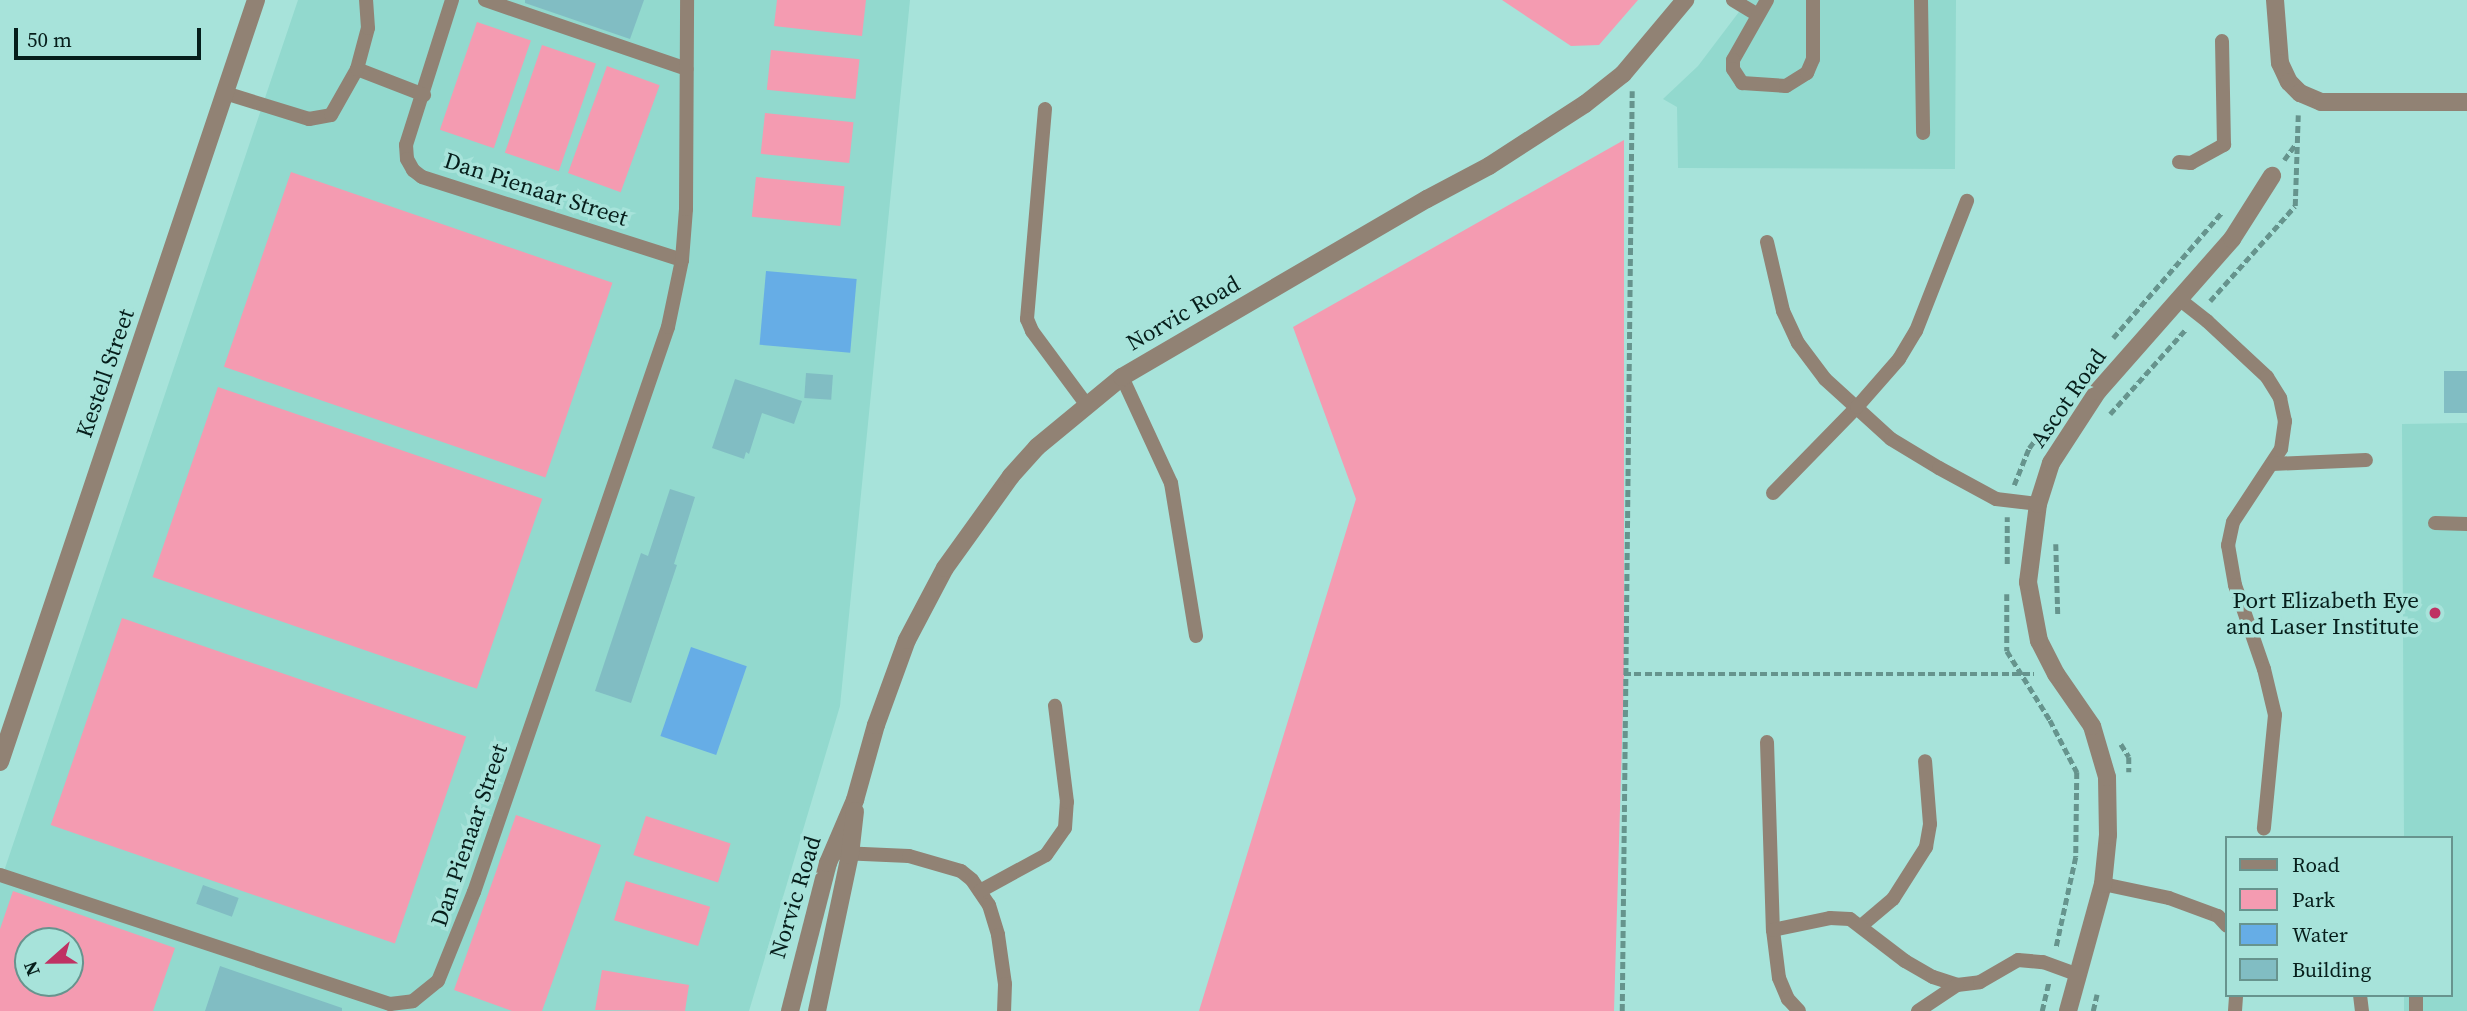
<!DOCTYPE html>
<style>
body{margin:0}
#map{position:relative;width:2467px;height:1011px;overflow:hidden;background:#a7e3da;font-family:"Source Serif 4",serif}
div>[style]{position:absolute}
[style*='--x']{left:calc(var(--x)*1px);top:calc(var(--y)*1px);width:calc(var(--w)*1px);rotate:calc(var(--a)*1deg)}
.built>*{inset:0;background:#92d9ce}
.green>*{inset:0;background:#f49bb1;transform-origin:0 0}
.water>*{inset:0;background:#66ade6;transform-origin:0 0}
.building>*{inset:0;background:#81bdc3;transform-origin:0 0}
.path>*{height:4.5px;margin-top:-2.25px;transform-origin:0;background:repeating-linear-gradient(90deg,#66948d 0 7px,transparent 0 10.5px)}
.service>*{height:14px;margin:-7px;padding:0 7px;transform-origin:7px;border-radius:7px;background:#918274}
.minor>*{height:18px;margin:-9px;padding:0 9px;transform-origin:9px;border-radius:9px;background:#918274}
.tertiary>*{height:18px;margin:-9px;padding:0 9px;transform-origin:9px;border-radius:9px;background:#918274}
.dots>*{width:19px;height:19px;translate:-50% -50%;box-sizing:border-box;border:4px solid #a7e3da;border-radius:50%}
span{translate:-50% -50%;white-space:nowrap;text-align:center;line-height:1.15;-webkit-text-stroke:7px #a7e3da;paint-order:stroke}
.street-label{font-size:23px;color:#061e1b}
.poi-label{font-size:23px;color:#061e1b}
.right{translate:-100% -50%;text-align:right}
.legend{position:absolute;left:2225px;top:836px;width:228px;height:161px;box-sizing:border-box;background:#a7e3da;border:2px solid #67948e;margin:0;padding:9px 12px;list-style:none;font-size:21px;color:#061e1b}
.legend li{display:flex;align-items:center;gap:14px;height:35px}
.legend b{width:35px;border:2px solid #67948e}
.north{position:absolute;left:14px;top:927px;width:70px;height:70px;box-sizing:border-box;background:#a7e3da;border:2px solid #67948e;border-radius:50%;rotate:249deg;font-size:19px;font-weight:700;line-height:28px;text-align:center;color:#061e1b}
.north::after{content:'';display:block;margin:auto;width:24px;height:32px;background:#bf3263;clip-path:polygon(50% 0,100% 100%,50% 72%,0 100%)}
.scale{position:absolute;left:14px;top:28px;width:187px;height:32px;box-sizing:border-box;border:4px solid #061e1b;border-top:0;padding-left:9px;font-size:21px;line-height:24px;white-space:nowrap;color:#061e1b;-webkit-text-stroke:5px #a7e3da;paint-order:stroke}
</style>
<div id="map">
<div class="built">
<div style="clip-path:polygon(evenodd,298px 0,910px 0,840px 706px,749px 1011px,0 1011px,0 883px,298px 0,28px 941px,70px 941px,70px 983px,28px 983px,28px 941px)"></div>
<div style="clip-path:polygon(1748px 0,1956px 0,1955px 169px,1678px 168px,1677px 107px,1663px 99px,1698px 66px)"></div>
<div style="clip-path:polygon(2467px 423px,2467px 1011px,2404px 1011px,2404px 995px,2451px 995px,2451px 838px,2404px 838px,2402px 424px)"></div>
</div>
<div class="green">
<div style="clip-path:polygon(777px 0,866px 0,862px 36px,774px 26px)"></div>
<div style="clip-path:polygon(1502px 0,1638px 0,1599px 45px,1571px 46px)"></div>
<div style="left:477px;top:22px;width:57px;height:114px;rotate:19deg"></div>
<div style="left:542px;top:45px;width:57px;height:114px;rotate:19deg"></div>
<div style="left:771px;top:50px;width:89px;height:40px;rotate:6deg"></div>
<div style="left:607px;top:66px;width:56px;height:114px;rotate:20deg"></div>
<div style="left:765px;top:113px;width:89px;height:41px;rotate:6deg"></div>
<div style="clip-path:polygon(1624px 140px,1624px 674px,1614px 1011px,1199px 1011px,1356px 499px,1293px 327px)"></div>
<div style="left:291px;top:172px;width:340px;height:206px;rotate:19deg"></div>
<div style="left:756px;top:177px;width:89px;height:40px;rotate:6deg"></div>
<div style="left:218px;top:387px;width:343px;height:201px;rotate:19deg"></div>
<div style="left:122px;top:618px;width:364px;height:219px;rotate:19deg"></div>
<div style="clip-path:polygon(516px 815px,601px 845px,542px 1011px,512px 1011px,454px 990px)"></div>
<div style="left:646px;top:816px;width:89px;height:41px;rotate:18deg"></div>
<div style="left:626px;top:881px;width:88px;height:41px;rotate:17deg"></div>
<div style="clip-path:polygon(evenodd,13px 891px,175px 948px,153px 1011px,0 1011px,0 929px,13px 891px,28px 941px,70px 941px,70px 983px,28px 983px,28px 941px)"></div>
<div style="clip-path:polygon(602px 970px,689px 985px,685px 1011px,595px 1010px)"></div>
</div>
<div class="water">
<div style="left:766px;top:271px;width:91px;height:74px;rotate:5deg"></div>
<div style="left:691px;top:647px;width:59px;height:94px;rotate:19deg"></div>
</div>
<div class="building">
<div style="clip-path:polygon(525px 0,644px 0,630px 39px,525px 3px)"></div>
<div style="left:2467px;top:371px;width:42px;height:23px;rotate:90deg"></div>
<div style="left:806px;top:373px;width:27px;height:25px;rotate:4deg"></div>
<div style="clip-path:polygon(735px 379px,802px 401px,794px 424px,762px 413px,749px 454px,746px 452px,744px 459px,712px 448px)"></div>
<div style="clip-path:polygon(670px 489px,695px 497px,674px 564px,677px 565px,631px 703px,595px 691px,641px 553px,648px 556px)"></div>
<div style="left:203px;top:885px;width:38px;height:20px;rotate:20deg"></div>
<div style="clip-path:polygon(220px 966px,342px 1008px,342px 1011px,205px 1011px)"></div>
</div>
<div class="path">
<div style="--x:2284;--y:160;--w:19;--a:-54"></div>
<div style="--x:2210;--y:301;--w:127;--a:-48.2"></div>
<div style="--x:2295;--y:206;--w:91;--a:-88.1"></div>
<div style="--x:2113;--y:338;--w:167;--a:-49.1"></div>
<div style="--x:2110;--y:414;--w:114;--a:-48.2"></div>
<div style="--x:2014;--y:485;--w:40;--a:-68"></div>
<div style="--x:2029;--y:448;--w:56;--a:-52.9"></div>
<div style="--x:2056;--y:544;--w:72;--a:88.4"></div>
<div style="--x:2007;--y:564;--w:47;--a:-90"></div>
<div style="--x:2007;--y:594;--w:57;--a:90"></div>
<div style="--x:2007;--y:651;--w:81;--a:58.1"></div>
<div style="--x:2050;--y:720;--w:59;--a:62.6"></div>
<div style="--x:2077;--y:772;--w:85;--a:90.7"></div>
<div style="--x:2076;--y:857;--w:94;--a:102.3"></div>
<div style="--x:1624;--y:674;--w:410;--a:0"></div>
<div style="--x:2121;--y:744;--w:15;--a:58"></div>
<div style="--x:2129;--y:757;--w:15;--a:90"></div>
<div style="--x:1622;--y:1011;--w:920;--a:-89.38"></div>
<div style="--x:2042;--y:1011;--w:31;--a:-77"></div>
<div style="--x:2093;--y:1011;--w:17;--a:-77"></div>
</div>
<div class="service">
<div style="--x:452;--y:0;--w:152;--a:107.6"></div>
<div style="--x:406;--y:145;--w:14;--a:86"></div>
<div style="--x:407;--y:159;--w:13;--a:61"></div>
<div style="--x:413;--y:170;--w:11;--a:38"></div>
<div style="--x:422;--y:177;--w:273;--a:17.7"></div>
<div style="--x:485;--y:0;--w:213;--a:18.9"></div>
<div style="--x:1733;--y:0;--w:29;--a:31"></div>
<div style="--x:1767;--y:0;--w:69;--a:119.5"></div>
<div style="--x:1733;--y:60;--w:9;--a:90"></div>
<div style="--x:1733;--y:69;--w:17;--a:57"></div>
<div style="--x:1742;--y:83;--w:44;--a:3.9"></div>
<div style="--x:1786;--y:86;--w:25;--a:-32"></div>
<div style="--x:1807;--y:73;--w:15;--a:-67"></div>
<div style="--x:1813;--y:59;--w:59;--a:-90"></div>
<div style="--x:1921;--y:0;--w:133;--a:89.1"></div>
<div style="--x:357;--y:69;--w:72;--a:21.2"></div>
<div style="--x:225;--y:93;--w:88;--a:17.2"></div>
<div style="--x:309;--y:119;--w:22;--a:-10"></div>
<div style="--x:331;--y:115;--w:53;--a:-60.5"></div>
<div style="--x:357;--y:69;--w:42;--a:-75"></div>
<div style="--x:368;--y:28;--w:28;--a:-94"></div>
<div style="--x:1045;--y:109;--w:211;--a:94.9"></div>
<div style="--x:1027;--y:319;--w:13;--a:67"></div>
<div style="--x:1032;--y:331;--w:91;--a:53.5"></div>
<div style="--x:2179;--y:162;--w:12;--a:5"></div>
<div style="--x:2191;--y:163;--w:38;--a:-29"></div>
<div style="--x:2224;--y:145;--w:104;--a:-91.1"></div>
<div style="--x:1767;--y:242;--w:71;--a:76.9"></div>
<div style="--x:1783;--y:311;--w:35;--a:65"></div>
<div style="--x:1798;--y:343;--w:45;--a:53.1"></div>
<div style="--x:1825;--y:379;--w:89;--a:42.3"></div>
<div style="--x:1891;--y:439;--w:56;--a:31.1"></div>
<div style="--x:1939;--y:468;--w:65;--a:28.5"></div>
<div style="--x:1996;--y:499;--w:42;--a:6.8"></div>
<div style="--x:2179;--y:299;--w:36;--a:38"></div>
<div style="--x:2207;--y:321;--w:82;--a:43"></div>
<div style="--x:2267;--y:377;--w:25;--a:58"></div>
<div style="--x:2280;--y:398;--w:24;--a:78"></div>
<div style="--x:2285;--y:421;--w:28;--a:98"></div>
<div style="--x:2281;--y:449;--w:87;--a:123.3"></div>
<div style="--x:2233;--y:522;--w:24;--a:102"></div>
<div style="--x:2228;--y:545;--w:41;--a:80.1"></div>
<div style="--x:2235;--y:585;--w:89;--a:71"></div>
<div style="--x:2264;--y:669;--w:47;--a:76.6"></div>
<div style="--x:2275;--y:715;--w:114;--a:95.6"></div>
<div style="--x:1122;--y:377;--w:117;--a:65.2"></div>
<div style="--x:1171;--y:483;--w:155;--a:80.7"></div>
<div style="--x:2272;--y:464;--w:94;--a:-2.4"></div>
<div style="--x:1773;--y:493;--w:120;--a:-45.7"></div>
<div style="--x:1857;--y:407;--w:64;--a:-48.8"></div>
<div style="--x:1899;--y:359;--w:33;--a:-59"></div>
<div style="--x:1916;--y:331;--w:140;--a:-68.6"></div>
<div style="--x:2435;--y:523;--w:32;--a:2"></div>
<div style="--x:1767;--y:742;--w:188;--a:88.2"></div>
<div style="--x:1773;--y:930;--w:48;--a:82.9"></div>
<div style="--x:1779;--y:978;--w:23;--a:67"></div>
<div style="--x:1788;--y:999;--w:16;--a:47"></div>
<div style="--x:841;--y:853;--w:68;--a:2.5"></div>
<div style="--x:909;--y:856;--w:54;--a:16.1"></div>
<div style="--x:961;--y:871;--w:14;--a:39"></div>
<div style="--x:972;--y:880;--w:30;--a:56"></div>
<div style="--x:989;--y:905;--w:31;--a:73"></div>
<div style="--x:998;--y:935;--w:49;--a:81.9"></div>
<div style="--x:1005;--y:984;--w:27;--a:92"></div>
<div style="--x:0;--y:875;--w:411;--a:18.3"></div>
<div style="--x:390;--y:1004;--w:23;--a:-7"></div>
<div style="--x:413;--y:1001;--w:32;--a:-39"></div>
<div style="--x:438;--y:981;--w:96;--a:-68"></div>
<div style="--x:474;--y:892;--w:597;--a:-71.05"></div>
<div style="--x:668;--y:327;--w:68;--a:-78.2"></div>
<div style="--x:682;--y:260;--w:51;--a:-85.5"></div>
<div style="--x:686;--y:209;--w:209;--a:-89.7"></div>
<div style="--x:2103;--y:884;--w:67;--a:12"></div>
<div style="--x:2169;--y:898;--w:52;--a:20.2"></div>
<div style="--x:2218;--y:916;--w:13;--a:48"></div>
<div style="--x:980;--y:891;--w:75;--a:-28.6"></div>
<div style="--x:1046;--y:855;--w:33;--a:-55"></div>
<div style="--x:1065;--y:828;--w:26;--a:-86"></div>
<div style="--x:1067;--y:802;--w:97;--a:-97.1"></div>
<div style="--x:1861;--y:926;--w:42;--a:-40.2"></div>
<div style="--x:1893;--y:899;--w:62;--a:-57.6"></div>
<div style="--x:1926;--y:847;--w:23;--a:-80"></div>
<div style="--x:1930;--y:824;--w:63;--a:-94.5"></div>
<div style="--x:1773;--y:930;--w:58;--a:-11.9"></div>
<div style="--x:1830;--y:918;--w:20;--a:3"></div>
<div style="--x:1850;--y:919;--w:69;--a:37.4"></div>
<div style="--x:1905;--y:961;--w:32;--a:30"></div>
<div style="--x:1933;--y:977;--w:25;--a:18"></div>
<div style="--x:1957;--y:985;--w:23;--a:-7"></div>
<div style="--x:1980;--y:982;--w:44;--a:-30.1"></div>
<div style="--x:2018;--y:960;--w:25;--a:5"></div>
<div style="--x:2043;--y:962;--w:35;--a:20"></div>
<div style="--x:2360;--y:995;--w:16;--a:83"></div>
<div style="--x:2416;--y:995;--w:16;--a:90"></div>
<div style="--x:1918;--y:1011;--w:47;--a:-33.7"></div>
<div style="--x:2235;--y:1011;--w:16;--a:-86"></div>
</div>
<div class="minor">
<div style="--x:2275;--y:0;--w:63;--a:85.5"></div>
<div style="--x:2280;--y:63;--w:21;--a:65"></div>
<div style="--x:2289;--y:82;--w:16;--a:45"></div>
<div style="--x:2300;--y:93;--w:23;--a:23"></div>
<div style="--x:2321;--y:102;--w:146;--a:0"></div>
<div style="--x:0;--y:762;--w:804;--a:-71.43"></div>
<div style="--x:2068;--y:1011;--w:132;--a:-74.6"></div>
<div style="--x:2103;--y:884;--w:49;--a:-84.2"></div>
<div style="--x:2108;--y:835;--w:58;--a:-91"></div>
<div style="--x:2107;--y:777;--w:53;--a:-106.4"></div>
<div style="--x:2092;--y:726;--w:63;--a:-124.7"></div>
<div style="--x:2056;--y:674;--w:37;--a:-117"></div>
<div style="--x:2039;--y:641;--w:60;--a:-100.6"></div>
<div style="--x:2028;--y:582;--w:79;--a:-82.7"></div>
<div style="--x:2038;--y:504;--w:43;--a:-72.4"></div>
<div style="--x:2051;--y:463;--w:86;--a:-56.9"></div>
<div style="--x:2098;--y:391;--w:203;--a:-48.6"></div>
<div style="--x:2232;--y:239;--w:75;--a:-57.6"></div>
</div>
<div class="tertiary">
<div style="--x:790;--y:1011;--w:153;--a:-75.6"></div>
<div style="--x:828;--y:863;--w:69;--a:-66.8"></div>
<div style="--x:855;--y:800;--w:78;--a:-74.4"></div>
<div style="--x:876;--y:725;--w:90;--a:-70"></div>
<div style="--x:907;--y:640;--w:81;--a:-62.2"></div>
<div style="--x:945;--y:568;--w:113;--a:-54.3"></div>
<div style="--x:1011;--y:476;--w:39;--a:-48"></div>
<div style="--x:1037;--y:447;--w:110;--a:-39.5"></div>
<div style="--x:1122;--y:377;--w:353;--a:-30.3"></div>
<div style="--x:1427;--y:199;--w:70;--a:-28"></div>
<div style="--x:1489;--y:166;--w:114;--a:-32.9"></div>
<div style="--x:1585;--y:104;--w:48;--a:-38.3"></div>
<div style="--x:1623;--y:74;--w:97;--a:-50"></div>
<div style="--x:817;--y:1011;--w:159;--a:-78.1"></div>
<div style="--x:850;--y:855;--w:44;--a:-83.5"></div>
</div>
<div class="dots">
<div style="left:2435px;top:613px;background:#bf3263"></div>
</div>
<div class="street-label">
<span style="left:536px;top:189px;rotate:18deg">Dan Pienaar Street</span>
<span style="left:1183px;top:313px;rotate:-30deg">Norvic Road</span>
<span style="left:105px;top:373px;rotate:-71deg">Kestell Street</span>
<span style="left:2068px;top:398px;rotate:-55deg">Ascot Road</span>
<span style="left:469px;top:835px;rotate:-71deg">Dan Pienaar Street</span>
<span style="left:795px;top:897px;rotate:-73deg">Norvic Road</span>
</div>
<div class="poi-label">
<span class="right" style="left:2419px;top:613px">Port Elizabeth Eye<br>and Laser Institute</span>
</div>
<ul class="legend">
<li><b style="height:9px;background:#918274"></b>Road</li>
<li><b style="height:19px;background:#f49bb1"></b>Park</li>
<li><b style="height:19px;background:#66ade6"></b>Water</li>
<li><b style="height:19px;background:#81bdc3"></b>Building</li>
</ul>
<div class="north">N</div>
<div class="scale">50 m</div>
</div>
